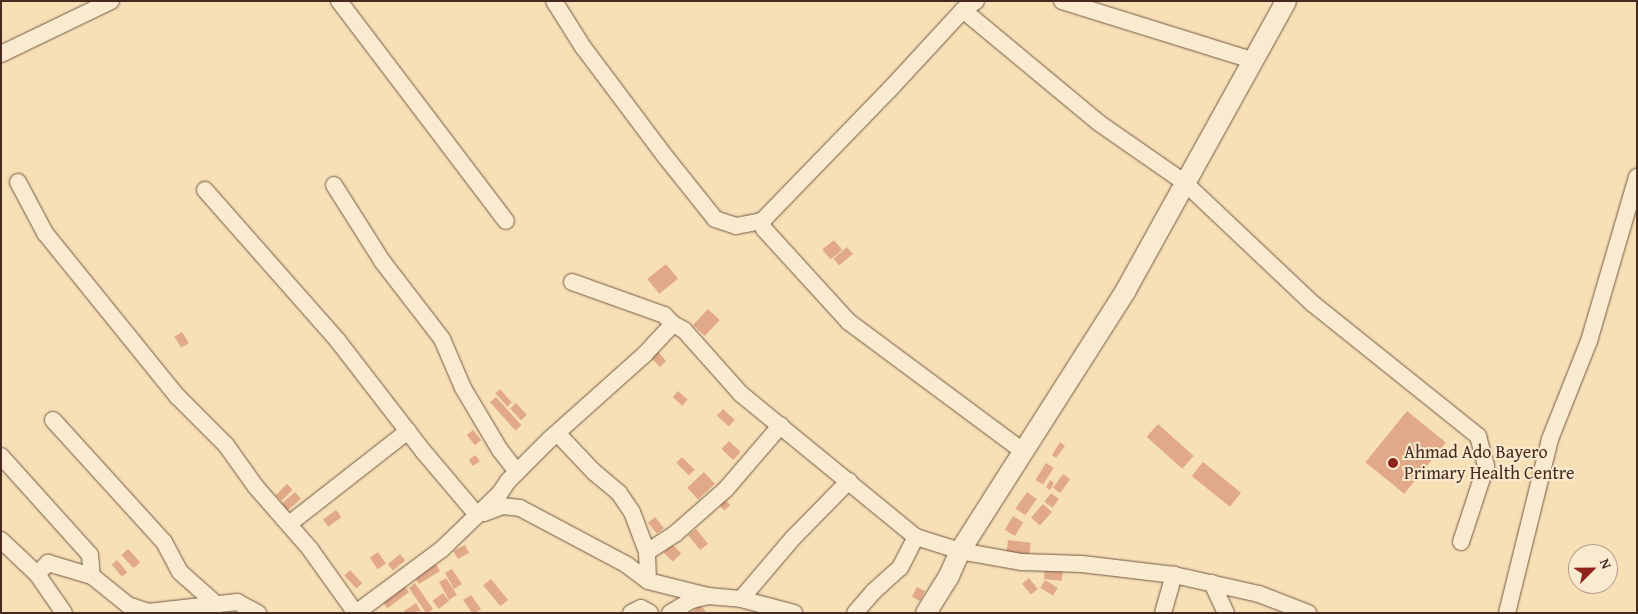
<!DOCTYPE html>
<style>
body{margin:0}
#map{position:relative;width:1638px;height:614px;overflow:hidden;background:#f8e0b6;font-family:"Gentium Book Plus",serif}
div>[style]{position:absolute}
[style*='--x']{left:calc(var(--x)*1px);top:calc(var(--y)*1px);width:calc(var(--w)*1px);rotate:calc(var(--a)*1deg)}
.building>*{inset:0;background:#e1a988;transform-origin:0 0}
.roads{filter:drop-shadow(0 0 1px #725845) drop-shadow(0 0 1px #725845)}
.minor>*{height:16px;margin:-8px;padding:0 8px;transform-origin:8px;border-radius:8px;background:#faebd0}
.tertiary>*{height:20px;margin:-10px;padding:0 10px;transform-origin:10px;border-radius:10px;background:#faebd0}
.dots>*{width:14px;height:14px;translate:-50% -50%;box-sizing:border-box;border:2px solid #faebd0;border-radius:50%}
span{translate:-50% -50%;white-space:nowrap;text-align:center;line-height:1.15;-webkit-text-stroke:4px #faebd0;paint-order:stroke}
.poi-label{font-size:18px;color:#462a1f}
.left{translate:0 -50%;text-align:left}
.frame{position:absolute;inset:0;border:2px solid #462a1f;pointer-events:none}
.north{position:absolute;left:1568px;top:544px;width:50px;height:50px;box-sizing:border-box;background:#faebd0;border:1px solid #b29e89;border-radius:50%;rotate:67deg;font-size:14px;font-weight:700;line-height:20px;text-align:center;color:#462a1f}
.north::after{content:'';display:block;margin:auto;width:18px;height:22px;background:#8f2418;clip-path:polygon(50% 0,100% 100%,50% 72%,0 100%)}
</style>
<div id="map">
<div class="building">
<div style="left:834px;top:240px;width:13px;height:15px;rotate:51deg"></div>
<div style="left:847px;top:247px;width:9px;height:18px;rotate:49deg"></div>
<div style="left:666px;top:264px;width:19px;height:24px;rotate:51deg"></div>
<div style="left:708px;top:309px;width:16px;height:22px;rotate:43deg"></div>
<div style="left:182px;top:332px;width:13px;height:9px;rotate:58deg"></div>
<div style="clip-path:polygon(656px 349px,666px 361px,660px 367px,649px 356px)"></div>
<div style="left:500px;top:389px;width:18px;height:6px;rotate:49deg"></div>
<div style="left:678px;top:391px;width:13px;height:8px;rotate:42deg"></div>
<div style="left:496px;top:397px;width:38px;height:8px;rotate:48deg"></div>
<div style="left:516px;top:403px;width:16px;height:8px;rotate:47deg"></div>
<div style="left:723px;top:409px;width:16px;height:9px;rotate:43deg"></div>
<div style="left:1407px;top:411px;width:50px;height:66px;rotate:39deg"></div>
<div style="left:1158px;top:424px;width:48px;height:17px;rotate:42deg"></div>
<div style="left:473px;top:430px;width:13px;height:8px;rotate:51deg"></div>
<div style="left:729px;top:441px;width:16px;height:11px;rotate:43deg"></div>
<div style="clip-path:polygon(1060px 442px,1065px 446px,1056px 458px,1052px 455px)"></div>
<div style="clip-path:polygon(475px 455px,480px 461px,473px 466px,469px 460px)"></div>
<div style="left:682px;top:457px;width:18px;height:8px;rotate:45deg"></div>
<div style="left:1203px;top:462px;width:49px;height:18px;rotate:39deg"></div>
<div style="left:1046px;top:463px;width:9px;height:20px;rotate:32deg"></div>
<div style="left:704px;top:472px;width:16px;height:23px;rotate:47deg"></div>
<div style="left:1063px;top:474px;width:9px;height:17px;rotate:36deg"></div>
<div style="clip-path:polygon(1050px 480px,1054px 483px,1050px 490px,1046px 487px)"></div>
<div style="left:287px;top:484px;width:8px;height:16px;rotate:45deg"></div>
<div style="left:295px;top:492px;width:9px;height:18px;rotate:49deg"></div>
<div style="left:1027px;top:492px;width:12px;height:20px;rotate:35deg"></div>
<div style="left:1051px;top:493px;width:10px;height:11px;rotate:37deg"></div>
<div style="left:723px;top:497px;width:11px;height:8px;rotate:49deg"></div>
<div style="left:1043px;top:504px;width:12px;height:18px;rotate:42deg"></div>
<div style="left:336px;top:510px;width:9px;height:16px;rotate:54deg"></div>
<div style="left:1013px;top:516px;width:12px;height:16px;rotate:31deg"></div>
<div style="left:655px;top:517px;width:14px;height:9px;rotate:51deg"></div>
<div style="left:696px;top:529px;width:19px;height:10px;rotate:51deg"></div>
<div style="left:1008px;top:540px;width:23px;height:13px;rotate:7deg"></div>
<div style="left:672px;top:544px;width:13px;height:12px;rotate:45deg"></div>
<div style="left:465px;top:545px;width:9px;height:13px;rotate:63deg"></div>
<div style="left:128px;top:549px;width:18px;height:9px;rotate:47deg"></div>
<div style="left:378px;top:552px;width:14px;height:10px;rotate:56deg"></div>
<div style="left:400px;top:554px;width:8px;height:16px;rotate:50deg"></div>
<div style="left:117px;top:560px;width:16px;height:7px;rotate:50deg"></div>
<div style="clip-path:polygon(436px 564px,440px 571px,419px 584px,414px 576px)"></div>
<div style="left:1045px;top:568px;width:18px;height:11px;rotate:6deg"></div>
<div style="clip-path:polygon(452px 569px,462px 584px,454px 589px,445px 573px)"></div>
<div style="left:350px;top:570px;width:18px;height:8px;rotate:47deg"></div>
<div style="clip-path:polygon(446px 578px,457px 595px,449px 600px,439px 582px)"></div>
<div style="left:1029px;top:578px;width:14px;height:9px;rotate:51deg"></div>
<div style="left:491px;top:579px;width:27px;height:10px;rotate:51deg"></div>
<div style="left:1045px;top:580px;width:15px;height:9px;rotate:32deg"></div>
<div style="clip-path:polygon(415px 583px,433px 609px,428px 613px,426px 613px,409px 588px)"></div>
<div style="left:403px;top:584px;width:10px;height:27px;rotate:53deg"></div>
<div style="left:917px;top:587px;width:9px;height:11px;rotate:27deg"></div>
<div style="left:443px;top:593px;width:10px;height:13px;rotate:53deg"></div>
<div style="clip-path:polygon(471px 595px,481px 609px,476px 613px,472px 613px,463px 600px)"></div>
<div style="clip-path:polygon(416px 603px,421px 611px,405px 613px,404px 611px)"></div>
<div style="clip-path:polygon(700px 605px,707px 613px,691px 613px)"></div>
</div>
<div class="roads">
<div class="minor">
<div style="--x:339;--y:1;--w:276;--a:52.8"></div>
<div style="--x:554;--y:1;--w:54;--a:57.8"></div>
<div style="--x:583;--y:47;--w:135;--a:53.1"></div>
<div style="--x:664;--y:155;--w:82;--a:51.4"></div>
<div style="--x:715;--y:219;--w:22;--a:18"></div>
<div style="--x:736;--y:226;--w:26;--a:-11"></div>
<div style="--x:976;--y:1;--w:16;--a:145"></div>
<div style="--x:963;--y:10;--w:108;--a:132.7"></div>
<div style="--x:890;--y:89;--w:184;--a:134.1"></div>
<div style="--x:762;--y:221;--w:8;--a:76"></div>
<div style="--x:764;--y:229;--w:126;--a:47.6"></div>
<div style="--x:849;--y:322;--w:218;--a:36.6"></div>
<div style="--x:1062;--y:1;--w:199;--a:17.3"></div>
<div style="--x:963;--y:10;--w:177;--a:39.7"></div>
<div style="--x:1099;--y:123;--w:103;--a:34.8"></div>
<div style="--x:1184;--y:182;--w:176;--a:43.4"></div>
<div style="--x:1312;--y:303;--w:213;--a:38.7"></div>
<div style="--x:1478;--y:436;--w:31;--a:75"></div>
<div style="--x:1486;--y:466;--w:80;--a:108.2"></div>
<div style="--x:1;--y:54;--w:122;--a:-25.7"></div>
<div style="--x:18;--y:182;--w:58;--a:62.1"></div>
<div style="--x:45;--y:233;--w:210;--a:51"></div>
<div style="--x:177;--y:396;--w:69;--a:45"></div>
<div style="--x:226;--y:445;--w:52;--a:54.5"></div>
<div style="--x:256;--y:487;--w:82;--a:48.9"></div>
<div style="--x:310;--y:549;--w:77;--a:54.5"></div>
<div style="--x:334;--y:185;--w:90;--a:57.7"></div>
<div style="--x:382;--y:261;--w:98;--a:52.4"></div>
<div style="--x:442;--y:339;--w:53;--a:66.8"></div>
<div style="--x:463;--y:388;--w:72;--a:59.2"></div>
<div style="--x:500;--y:450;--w:28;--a:52"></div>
<div style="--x:205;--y:190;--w:201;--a:48.6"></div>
<div style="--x:338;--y:341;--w:139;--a:52.3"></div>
<div style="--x:423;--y:451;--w:84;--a:49.8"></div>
<div style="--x:572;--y:282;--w:98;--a:19.7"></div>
<div style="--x:664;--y:315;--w:13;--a:45"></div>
<div style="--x:673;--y:324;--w:13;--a:29"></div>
<div style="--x:684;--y:330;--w:86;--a:48.3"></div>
<div style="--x:741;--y:394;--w:226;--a:39.3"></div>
<div style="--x:916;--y:537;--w:46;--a:17.7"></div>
<div style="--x:960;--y:551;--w:63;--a:10.1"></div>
<div style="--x:1022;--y:562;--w:60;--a:1.9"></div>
<div style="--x:1082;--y:564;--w:93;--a:6.8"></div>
<div style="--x:1174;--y:575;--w:87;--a:12.6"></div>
<div style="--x:1259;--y:594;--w:53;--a:21.2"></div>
<div style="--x:53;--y:420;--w:165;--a:47.7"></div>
<div style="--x:164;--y:542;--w:34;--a:62"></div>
<div style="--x:180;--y:572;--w:47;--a:41.5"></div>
<div style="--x:557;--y:433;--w:54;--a:46.5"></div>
<div style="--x:594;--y:472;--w:33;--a:40"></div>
<div style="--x:619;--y:493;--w:23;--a:56"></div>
<div style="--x:632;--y:512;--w:43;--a:69.4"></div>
<div style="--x:647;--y:552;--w:29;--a:88"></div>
<div style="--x:1;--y:456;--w:133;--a:48"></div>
<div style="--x:90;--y:555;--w:21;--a:85"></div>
<div style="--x:484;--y:513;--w:19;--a:-21"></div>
<div style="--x:502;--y:506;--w:18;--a:6"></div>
<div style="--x:520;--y:508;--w:121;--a:28"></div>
<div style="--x:627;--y:565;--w:26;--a:37"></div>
<div style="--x:648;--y:581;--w:62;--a:14"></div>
<div style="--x:289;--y:524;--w:151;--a:-38"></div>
<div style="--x:1;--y:540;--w:50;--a:43.4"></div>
<div style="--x:37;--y:574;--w:47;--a:55.3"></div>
<div style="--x:647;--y:552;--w:35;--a:-33"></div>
<div style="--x:676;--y:533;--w:67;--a:-41.3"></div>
<div style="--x:726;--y:489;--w:84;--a:-49.3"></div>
<div style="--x:37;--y:574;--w:16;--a:-45"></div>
<div style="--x:48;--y:563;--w:46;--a:16.5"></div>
<div style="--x:92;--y:576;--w:46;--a:38.9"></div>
<div style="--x:128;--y:605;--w:21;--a:19"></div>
<div style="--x:148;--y:612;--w:90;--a:-6.4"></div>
<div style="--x:237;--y:602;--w:24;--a:28"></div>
<div style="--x:1212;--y:583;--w:33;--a:65"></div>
<div style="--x:741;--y:599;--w:80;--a:-49.6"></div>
<div style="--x:793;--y:538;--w:80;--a:-45.5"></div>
<div style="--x:356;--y:613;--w:107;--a:-36.7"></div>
<div style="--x:442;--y:549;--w:81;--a:-44"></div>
<div style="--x:500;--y:493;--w:14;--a:-56"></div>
<div style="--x:508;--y:481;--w:59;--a:-45"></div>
<div style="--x:550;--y:439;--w:126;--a:-41.8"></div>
<div style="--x:644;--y:355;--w:42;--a:-46.9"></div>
<div style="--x:631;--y:613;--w:11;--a:-27"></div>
<div style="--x:641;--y:608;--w:10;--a:29"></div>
<div style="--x:670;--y:613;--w:26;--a:-31"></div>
<div style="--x:692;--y:600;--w:16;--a:-14"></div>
<div style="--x:708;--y:596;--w:33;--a:5"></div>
<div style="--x:741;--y:599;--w:55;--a:14.8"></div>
<div style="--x:855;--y:613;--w:28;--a:-49"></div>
<div style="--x:873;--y:592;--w:36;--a:-42"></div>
<div style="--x:900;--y:568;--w:35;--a:-63"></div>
<div style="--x:1163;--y:613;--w:40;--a:-74"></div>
<div style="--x:1507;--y:613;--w:179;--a:-76.1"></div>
<div style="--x:1550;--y:439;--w:105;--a:-68.3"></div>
<div style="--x:1589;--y:341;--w:171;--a:-73.7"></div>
</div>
<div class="tertiary">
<div style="--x:926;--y:613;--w:44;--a:-58.1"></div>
<div style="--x:949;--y:576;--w:27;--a:-66"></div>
<div style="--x:960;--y:551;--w:309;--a:-57.5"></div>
<div style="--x:1126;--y:290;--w:330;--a:-61"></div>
</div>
</div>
<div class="dots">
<div style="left:1393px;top:463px;background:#8f2418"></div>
</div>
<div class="poi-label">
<span class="left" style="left:1404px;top:463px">Ahmad Ado Bayero<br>Primary Health Centre</span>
</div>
<div class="frame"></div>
<div class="north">N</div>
</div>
